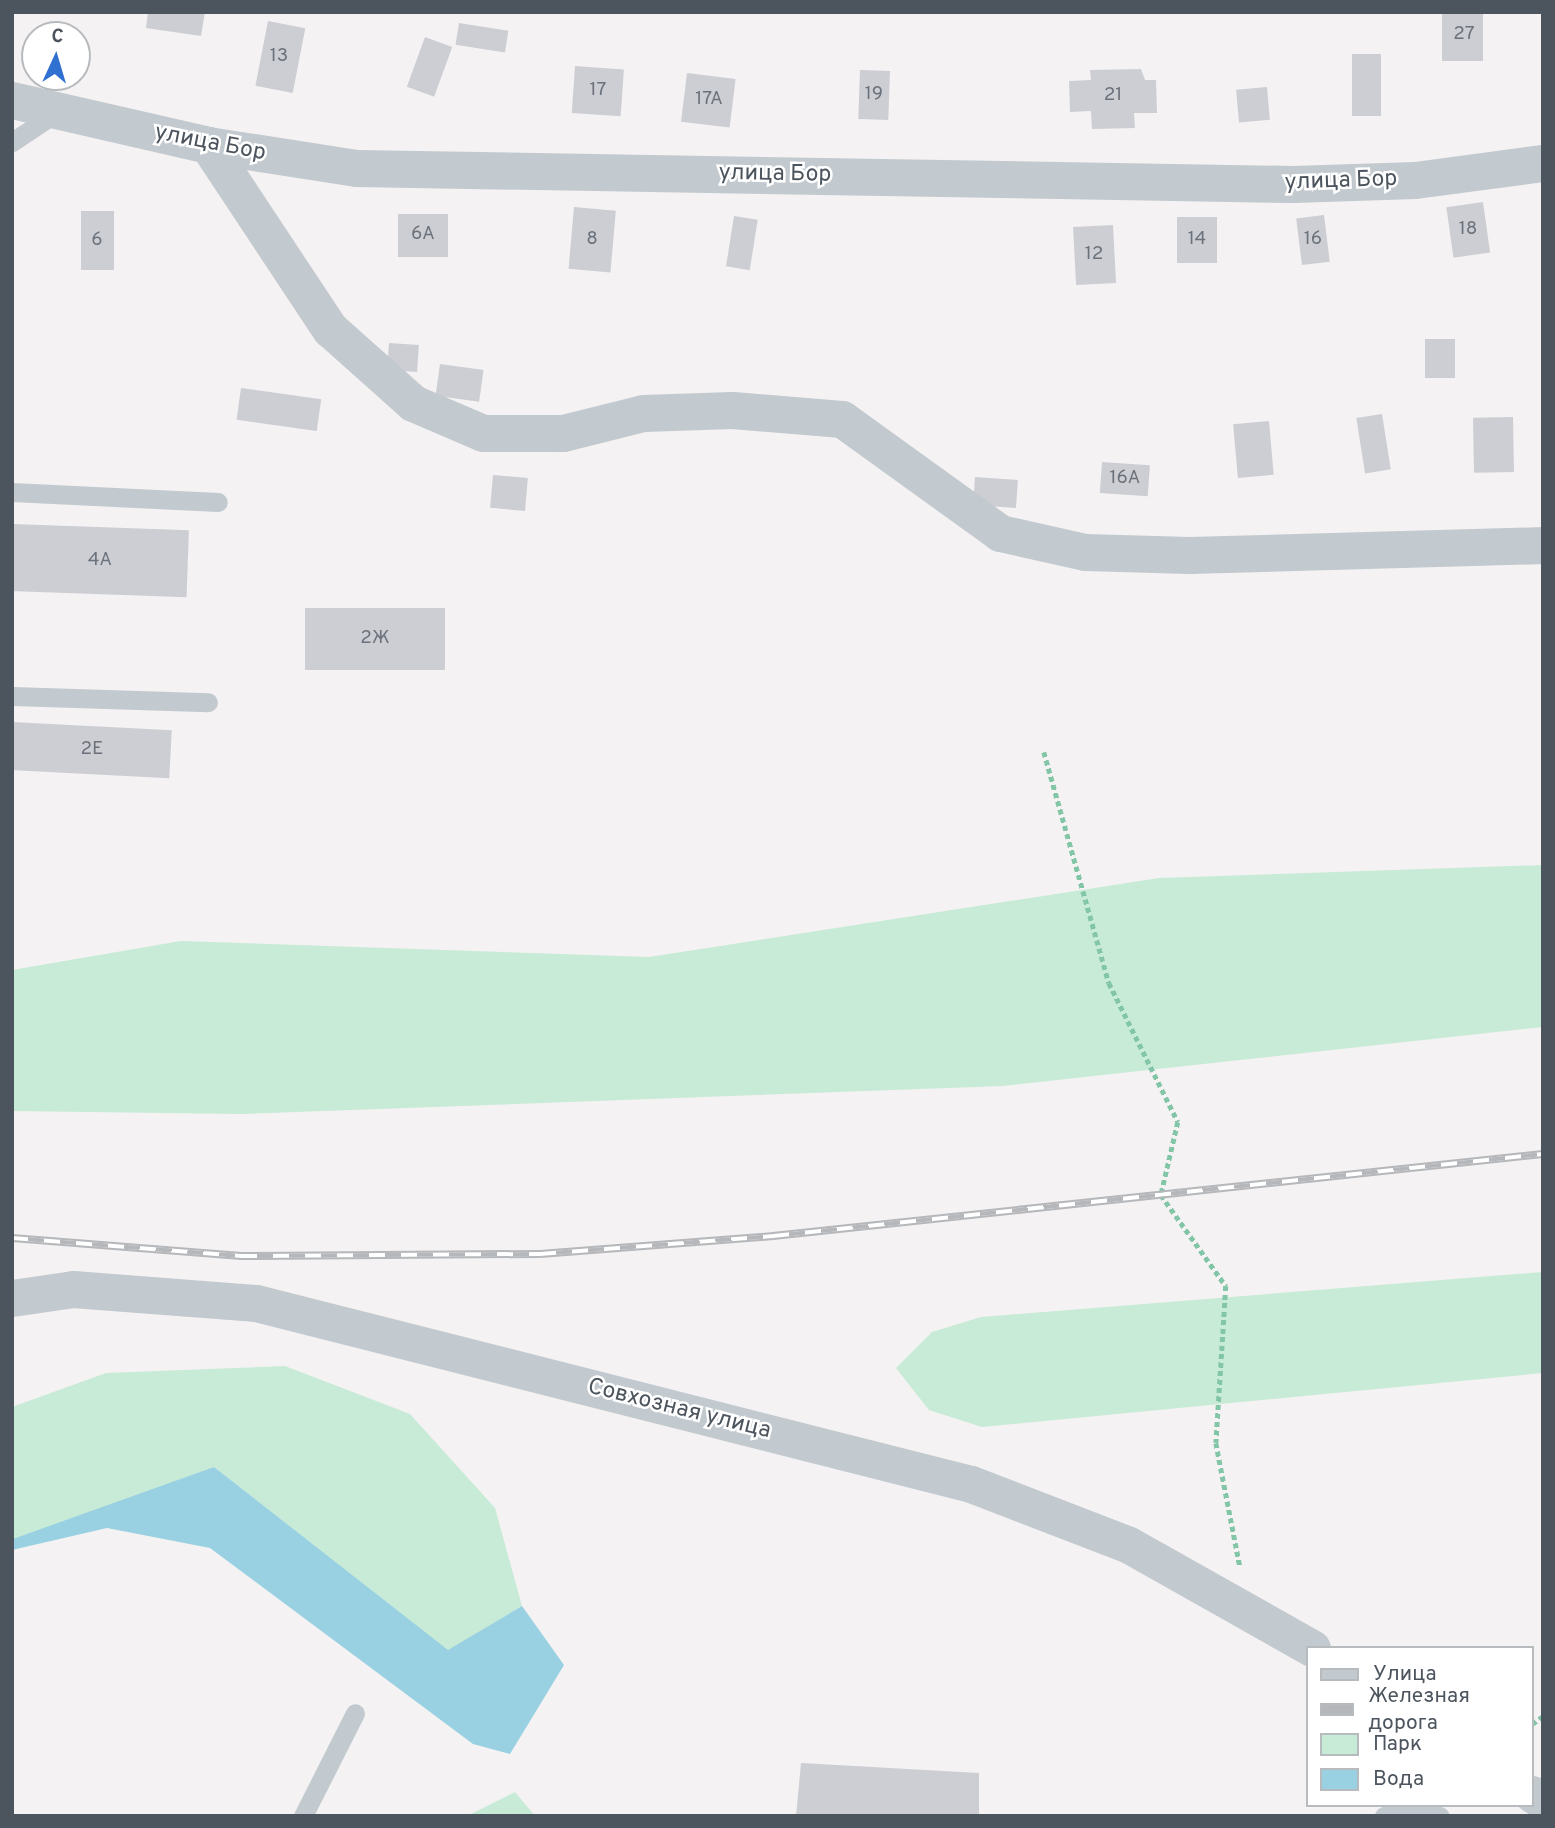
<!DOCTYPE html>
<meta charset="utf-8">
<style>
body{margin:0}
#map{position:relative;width:1555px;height:1828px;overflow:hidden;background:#f4f2f2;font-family:Overpass,sans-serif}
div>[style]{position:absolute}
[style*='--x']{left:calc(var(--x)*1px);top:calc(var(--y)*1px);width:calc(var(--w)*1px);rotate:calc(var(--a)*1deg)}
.green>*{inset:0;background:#c7ebd6}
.water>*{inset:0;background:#99d1e3}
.building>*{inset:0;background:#cdced4;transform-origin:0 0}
.path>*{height:4.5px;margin-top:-2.25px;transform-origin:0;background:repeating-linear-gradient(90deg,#83c6a7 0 5px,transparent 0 8.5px)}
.lane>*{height:19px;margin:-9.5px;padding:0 9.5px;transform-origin:9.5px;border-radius:9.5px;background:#c2c9cf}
.street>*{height:37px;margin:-18.5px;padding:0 18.5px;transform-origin:18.5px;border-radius:18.5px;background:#c2c9cf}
.rail>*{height:8px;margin-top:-4px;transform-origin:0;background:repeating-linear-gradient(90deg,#fff 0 16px,#b5b7bb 0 32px);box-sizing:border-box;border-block:2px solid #b5b7bb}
span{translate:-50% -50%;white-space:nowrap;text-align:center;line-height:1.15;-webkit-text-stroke:5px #fff;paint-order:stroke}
.number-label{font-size:19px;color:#6c727b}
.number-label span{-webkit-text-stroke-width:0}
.street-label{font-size:23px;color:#4c545d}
.frame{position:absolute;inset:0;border:14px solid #4c545d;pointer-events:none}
.legend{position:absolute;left:1306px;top:1646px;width:228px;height:161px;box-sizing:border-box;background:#fff;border:2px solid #b7bbbe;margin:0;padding:9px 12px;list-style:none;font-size:21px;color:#4c545d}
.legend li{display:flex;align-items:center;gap:14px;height:35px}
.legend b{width:35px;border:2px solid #b7bbbe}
.north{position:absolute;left:21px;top:21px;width:70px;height:70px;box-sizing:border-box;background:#fff;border:2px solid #b7bbbe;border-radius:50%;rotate:4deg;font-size:19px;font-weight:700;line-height:28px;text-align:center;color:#4c545d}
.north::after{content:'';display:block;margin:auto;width:24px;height:32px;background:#3070d0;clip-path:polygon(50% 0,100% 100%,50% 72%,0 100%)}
</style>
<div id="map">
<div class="green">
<div style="clip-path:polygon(1543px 865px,1543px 1027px,1003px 1086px,242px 1114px,12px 1111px,12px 970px,181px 941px,649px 957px,1159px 878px)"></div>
<div style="clip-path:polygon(1543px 1272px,1543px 1373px,982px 1427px,929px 1410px,896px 1368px,932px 1332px,981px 1317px)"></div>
<div style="clip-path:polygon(285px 1366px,410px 1414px,495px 1508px,522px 1606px,448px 1651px,214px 1467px,12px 1542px,12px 1407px,106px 1373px)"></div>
<div style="clip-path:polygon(515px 1792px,535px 1816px,468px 1816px,469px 1815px)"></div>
</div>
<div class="water">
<div style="clip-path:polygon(214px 1467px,448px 1650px,522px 1606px,564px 1665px,510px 1754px,473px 1744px,210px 1548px,107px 1528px,12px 1550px,13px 1539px)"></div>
</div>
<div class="building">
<div style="clip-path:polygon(148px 12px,205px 12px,201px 36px,146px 28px)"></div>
<div style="left:1442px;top:12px;width:41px;height:49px"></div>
<div style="left:268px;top:21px;width:38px;height:66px;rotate:11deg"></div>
<div style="left:459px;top:23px;width:50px;height:22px;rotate:9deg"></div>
<div style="left:425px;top:37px;width:29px;height:53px;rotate:20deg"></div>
<div style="left:1352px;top:54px;width:29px;height:62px"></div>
<div style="left:575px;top:66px;width:49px;height:47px;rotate:4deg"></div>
<div style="clip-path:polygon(1141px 69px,1145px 80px,1156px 80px,1157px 113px,1134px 113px,1135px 128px,1092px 129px,1091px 111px,1070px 112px,1069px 81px,1091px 80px,1090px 70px)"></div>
<div style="left:860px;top:70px;width:30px;height:49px;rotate:2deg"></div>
<div style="left:687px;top:73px;width:49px;height:49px;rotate:7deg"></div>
<div style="left:1267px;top:87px;width:33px;height:31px;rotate:85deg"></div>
<div style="left:1483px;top:202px;width:51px;height:37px;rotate:82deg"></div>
<div style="left:574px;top:207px;width:42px;height:62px;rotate:5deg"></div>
<div style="left:81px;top:211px;width:33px;height:59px"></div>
<div style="left:398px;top:214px;width:50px;height:43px"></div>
<div style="left:1324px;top:215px;width:47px;height:28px;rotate:83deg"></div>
<div style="left:734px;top:216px;width:24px;height:51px;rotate:9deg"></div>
<div style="left:1177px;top:217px;width:40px;height:46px"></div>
<div style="left:1113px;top:225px;width:58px;height:40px;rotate:87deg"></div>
<div style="left:1425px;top:339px;width:30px;height:39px"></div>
<div style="left:389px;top:343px;width:30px;height:27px;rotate:4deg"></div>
<div style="left:440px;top:364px;width:44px;height:32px;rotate:8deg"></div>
<div style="left:241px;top:388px;width:81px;height:32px;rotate:8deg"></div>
<div style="left:1382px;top:414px;width:56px;height:26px;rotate:81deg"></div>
<div style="left:1513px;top:417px;width:55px;height:40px;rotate:89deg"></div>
<div style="left:1269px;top:421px;width:54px;height:36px;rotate:85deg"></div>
<div style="left:1102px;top:462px;width:48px;height:31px;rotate:4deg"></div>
<div style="left:493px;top:475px;width:35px;height:33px;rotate:5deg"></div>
<div style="left:975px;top:477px;width:43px;height:28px;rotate:4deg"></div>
<div style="left:12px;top:524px;width:177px;height:67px;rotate:2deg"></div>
<div style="left:305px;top:608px;width:140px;height:62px"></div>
<div style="left:12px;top:722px;width:160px;height:48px;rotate:3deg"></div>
<div style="clip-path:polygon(801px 1763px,979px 1773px,979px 1816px,796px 1816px)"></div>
</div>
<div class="path">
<div style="--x:1044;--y:752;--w:240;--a:74.3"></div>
<div style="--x:1109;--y:983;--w:155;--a:63.6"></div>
<div style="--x:1178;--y:1122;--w:75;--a:103.1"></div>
<div style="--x:1161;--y:1195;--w:112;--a:54.5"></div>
<div style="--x:1226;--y:1286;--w:157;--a:93.6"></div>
<div style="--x:1216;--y:1443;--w:125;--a:79"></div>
<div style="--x:1532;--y:1724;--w:14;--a:-36"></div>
</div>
<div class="lane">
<div style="--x:12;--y:142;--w:54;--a:-33.7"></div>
<div style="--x:12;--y:492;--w:206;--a:2.8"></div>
<div style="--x:12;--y:696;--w:196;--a:1.8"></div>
<div style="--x:303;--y:1816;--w:115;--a:-63.2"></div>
<div style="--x:1384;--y:1816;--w:28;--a:-19"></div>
<div style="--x:1410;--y:1807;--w:31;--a:17"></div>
</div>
<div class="street">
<div style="--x:12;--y:100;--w:201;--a:12.9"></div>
<div style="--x:208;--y:145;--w:150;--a:8.8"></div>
<div style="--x:356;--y:168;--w:937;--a:0.98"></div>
<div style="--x:1293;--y:184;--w:122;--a:-1.9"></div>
<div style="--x:1415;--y:180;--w:129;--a:-7.6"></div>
<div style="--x:208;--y:145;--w:221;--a:56.5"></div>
<div style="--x:330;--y:329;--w:111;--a:41.7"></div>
<div style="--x:413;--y:403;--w:76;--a:23.2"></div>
<div style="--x:483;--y:433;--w:80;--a:0"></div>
<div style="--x:563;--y:433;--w:82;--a:-14"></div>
<div style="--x:643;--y:413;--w:89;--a:-1.9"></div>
<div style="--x:732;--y:410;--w:110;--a:4.7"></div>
<div style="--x:842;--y:419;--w:195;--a:35.8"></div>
<div style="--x:1000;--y:533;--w:87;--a:12.6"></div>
<div style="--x:1085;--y:552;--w:104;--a:1.7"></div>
<div style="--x:1189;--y:555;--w:354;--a:-1.6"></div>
<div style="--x:12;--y:1298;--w:62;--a:-8.4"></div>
<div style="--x:73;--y:1289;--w:184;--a:4.4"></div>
<div style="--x:256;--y:1303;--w:738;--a:14.21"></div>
<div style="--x:971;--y:1484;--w:169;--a:21.1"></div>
<div style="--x:1129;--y:1545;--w:210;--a:29.4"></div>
<div style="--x:1532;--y:1794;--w:13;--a:32"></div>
</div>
<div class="rail">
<div style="--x:12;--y:1238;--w:230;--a:4.5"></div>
<div style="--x:241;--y:1256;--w:299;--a:-0.4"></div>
<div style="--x:540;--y:1254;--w:234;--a:-4.4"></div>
<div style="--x:773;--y:1236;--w:774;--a:-6.08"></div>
</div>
<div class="number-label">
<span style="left:1464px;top:35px">27</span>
<span style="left:279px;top:57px">13</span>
<span style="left:598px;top:91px">17</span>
<span style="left:874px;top:95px">19</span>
<span style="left:1113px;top:96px">21</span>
<span style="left:709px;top:100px">17А</span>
<span style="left:1468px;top:230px">18</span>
<span style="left:423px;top:235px">6А</span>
<span style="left:592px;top:240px">8</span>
<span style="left:1197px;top:240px">14</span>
<span style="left:1313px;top:240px">16</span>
<span style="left:97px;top:241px">6</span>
<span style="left:1094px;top:255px">12</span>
<span style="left:1125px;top:479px">16А</span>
<span style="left:100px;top:561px">4А</span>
<span style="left:375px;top:639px">2Ж</span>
<span style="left:92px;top:750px">2Е</span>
</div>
<div class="street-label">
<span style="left:210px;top:144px;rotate:11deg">улица Бор</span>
<span style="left:775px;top:175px;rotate:1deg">улица Бор</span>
<span style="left:1341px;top:182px;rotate:-2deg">улица Бор</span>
<span style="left:679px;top:1410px;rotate:14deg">Совхозная улица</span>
</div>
<div class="frame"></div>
<ul class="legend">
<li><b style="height:9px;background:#c2c9cf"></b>Улица</li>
<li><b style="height:9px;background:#b5b7bb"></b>Железная дорога</li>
<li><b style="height:19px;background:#c7ebd6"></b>Парк</li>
<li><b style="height:19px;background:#99d1e3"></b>Вода</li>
</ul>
<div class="north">С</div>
</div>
